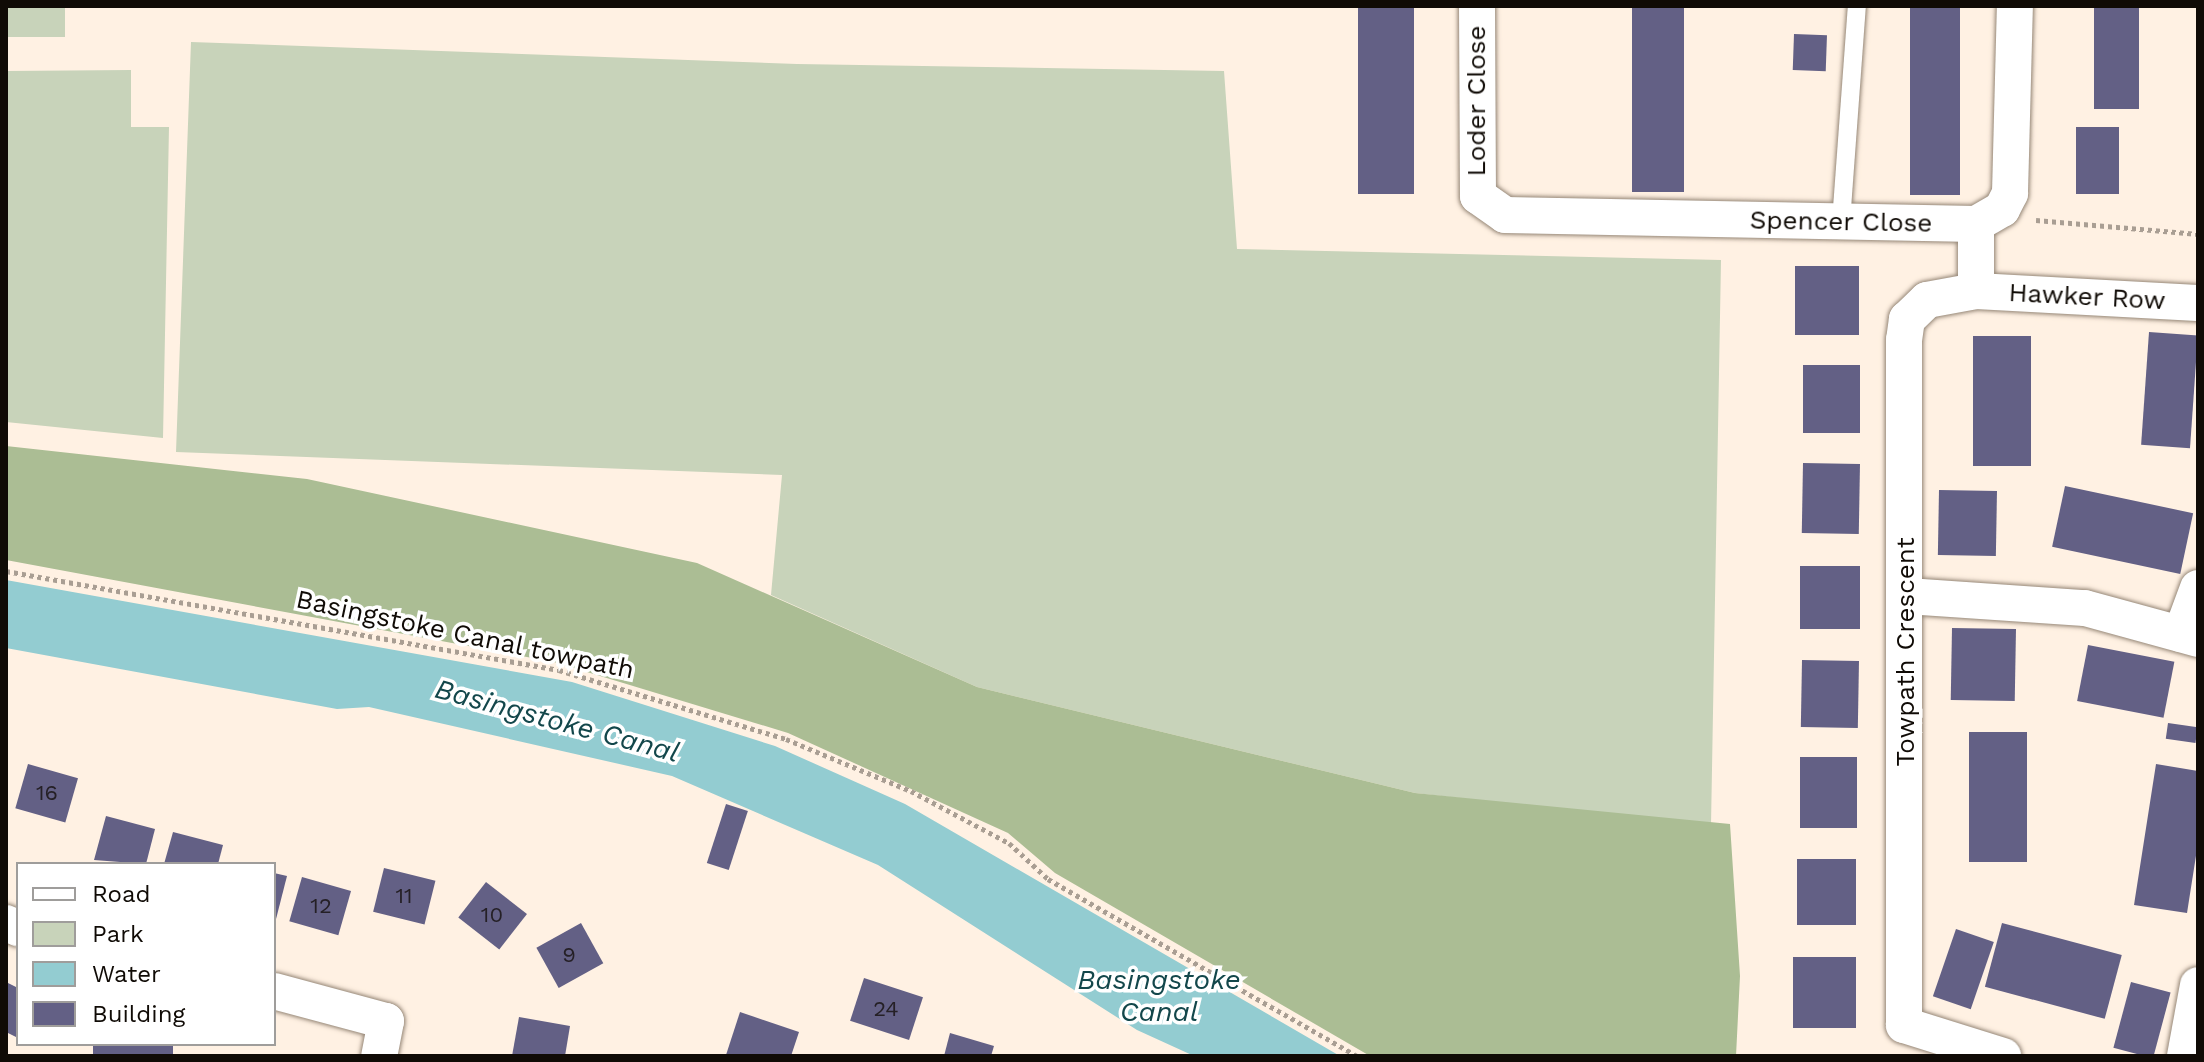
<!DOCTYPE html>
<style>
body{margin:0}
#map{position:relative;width:2204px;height:1062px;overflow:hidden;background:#fff1e3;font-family:"Work Sans",sans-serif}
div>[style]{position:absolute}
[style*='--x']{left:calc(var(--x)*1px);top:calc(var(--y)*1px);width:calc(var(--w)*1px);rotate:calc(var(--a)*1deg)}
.green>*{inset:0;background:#c8d3ba;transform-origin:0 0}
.forest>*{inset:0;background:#abbd94}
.water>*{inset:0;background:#93ccd1}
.building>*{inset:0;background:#636085;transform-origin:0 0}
.path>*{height:5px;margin-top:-2.5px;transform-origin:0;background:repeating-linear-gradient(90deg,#a99e93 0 4px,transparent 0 8px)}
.roads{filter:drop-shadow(0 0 2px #968777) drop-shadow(0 0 2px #968777)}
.lane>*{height:18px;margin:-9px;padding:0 9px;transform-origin:9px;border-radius:9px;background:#fff}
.street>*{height:36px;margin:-18px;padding:0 18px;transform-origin:18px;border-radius:18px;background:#fff}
span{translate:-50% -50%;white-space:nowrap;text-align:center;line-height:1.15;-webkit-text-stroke:7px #fff;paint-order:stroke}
.number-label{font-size:22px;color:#252026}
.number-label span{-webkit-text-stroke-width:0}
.street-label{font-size:26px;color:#100b06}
.water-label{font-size:28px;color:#13474b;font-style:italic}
.frame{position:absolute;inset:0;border:8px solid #100b06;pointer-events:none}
.legend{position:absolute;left:16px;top:862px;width:260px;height:184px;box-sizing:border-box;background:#fff;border:2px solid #9f9d9b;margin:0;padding:10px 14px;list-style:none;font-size:24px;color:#100b06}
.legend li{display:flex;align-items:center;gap:16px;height:40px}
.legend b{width:40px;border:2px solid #9f9d9b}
</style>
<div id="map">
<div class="green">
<div style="left:6px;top:6px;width:59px;height:31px"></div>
<div style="clip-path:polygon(191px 42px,797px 64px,1224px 71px,1237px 249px,1721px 260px,1711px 826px,1415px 793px,977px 687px,771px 595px,782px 475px,176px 452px)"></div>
<div style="clip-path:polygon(131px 70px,131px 127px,169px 127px,163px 438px,6px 422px,6px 71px)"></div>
</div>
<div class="forest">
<div style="clip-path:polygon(6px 446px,307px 479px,697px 563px,977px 687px,1415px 793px,1730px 824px,1740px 976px,1736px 1056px,1370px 1056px,1055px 873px,1008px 833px,788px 733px,554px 662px,6px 560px)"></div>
</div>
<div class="water">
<div style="clip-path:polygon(6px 580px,572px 682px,775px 746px,905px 804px,1340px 1056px,1194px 1056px,1137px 1030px,878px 865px,672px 776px,369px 707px,337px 709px,6px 648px)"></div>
</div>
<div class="building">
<div style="left:1358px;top:6px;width:56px;height:188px"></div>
<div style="left:1632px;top:6px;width:52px;height:186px"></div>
<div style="left:1910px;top:6px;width:50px;height:189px"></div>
<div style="left:2094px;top:6px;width:45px;height:103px"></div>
<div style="left:1794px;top:34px;width:33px;height:36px;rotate:2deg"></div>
<div style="left:2076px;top:127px;width:43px;height:67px"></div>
<div style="left:1859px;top:266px;width:69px;height:64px;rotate:90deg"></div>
<div style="left:2149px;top:332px;width:49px;height:113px;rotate:4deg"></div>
<div style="left:2031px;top:336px;width:130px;height:58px;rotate:90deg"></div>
<div style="left:1803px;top:365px;width:57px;height:68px"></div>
<div style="left:1803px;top:463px;width:57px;height:70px;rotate:1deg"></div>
<div style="left:2065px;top:486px;width:131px;height:62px;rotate:12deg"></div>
<div style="left:1939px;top:490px;width:58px;height:65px;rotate:1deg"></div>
<div style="left:1800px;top:566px;width:60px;height:63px"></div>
<div style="left:1952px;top:628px;width:64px;height:72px;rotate:1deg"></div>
<div style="left:2088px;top:645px;width:88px;height:57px;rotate:11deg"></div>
<div style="left:1802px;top:660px;width:57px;height:67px;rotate:1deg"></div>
<div style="left:2168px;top:723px;width:30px;height:16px;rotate:8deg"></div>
<div style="left:1969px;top:732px;width:58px;height:130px"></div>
<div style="left:1800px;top:757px;width:57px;height:71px"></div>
<div style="left:28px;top:764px;width:52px;height:46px;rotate:16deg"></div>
<div style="clip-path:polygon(2156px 764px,2198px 771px,2198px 843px,2187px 913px,2134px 905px)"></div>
<div style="left:726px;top:804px;width:23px;height:62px;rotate:18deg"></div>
<div style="clip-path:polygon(106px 816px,155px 829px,146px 864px,94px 860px)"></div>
<div style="clip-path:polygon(173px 832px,223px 845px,218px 864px,164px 864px)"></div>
<div style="left:1797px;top:859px;width:59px;height:66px"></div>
<div style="left:384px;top:868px;width:53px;height:45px;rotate:14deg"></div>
<div style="clip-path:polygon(274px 873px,287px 876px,275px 923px,274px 923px)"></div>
<div style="left:302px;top:877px;width:51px;height:46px;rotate:16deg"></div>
<div style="left:486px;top:882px;width:52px;height:45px;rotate:38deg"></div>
<div style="left:581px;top:923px;width:46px;height:51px;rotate:61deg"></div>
<div style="left:2002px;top:923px;width:124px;height:66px;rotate:15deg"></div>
<div style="left:1956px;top:929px;width:40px;height:71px;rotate:19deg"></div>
<div style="left:1793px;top:957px;width:63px;height:71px"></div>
<div style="left:864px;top:978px;width:62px;height:45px;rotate:18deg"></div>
<div style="clip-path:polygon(6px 982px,18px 988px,18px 1038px,6px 1032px)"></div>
<div style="left:2131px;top:982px;width:41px;height:68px;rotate:15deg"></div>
<div style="clip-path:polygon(740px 1012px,799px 1032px,791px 1056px,726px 1055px)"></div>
<div style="clip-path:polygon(519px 1017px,570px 1026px,565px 1056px,512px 1056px)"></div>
<div style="clip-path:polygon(950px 1033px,994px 1046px,991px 1056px,944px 1056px)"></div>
<div style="left:93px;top:1044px;width:80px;height:12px"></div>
</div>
<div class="path">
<div style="--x:2036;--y:220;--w:163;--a:4.9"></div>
<div style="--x:6;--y:571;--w:562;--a:10.15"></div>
<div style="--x:559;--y:670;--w:237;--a:16.9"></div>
<div style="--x:786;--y:739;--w:135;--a:22.6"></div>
<div style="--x:911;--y:791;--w:111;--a:28"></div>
<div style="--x:1009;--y:843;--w:53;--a:42.7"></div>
<div style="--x:1048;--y:879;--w:356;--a:29.8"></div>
</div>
<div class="roads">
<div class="lane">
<div style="--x:1841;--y:222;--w:217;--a:-85.8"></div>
</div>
<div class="street">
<div style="--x:1477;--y:6;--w:190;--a:89.7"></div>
<div style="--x:1478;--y:196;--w:33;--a:35"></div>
<div style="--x:1505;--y:215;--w:471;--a:1.1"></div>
<div style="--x:1976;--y:224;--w:30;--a:-30"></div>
<div style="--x:2002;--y:209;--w:18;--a:-63"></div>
<div style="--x:2010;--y:193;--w:187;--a:-88.5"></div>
<div style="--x:1976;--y:224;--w:67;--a:90"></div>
<div style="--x:1976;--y:291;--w:50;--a:169.6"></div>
<div style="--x:1927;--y:300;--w:28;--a:136"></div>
<div style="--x:1907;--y:319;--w:21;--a:98"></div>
<div style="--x:1904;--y:340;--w:685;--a:90"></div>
<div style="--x:1904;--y:1025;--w:104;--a:17.4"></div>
<div style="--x:1976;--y:291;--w:222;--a:3.1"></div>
<div style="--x:1907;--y:596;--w:178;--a:3.9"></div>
<div style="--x:2085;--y:608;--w:117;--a:15.3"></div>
<div style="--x:2181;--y:634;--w:49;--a:-69.7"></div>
<div style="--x:6;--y:923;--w:13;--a:23"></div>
<div style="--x:274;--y:991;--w:116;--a:15"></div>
<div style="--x:386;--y:1021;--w:36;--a:101"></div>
<div style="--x:2185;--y:1056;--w:72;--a:-79.6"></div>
</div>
</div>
<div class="number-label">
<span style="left:47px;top:793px">16</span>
<span style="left:404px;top:896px">11</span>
<span style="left:321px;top:906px">12</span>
<span style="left:492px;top:915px">10</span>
<span style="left:569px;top:955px">9</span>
<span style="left:886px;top:1009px">24</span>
</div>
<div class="street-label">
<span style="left:1477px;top:101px;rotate:-90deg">Loder Close</span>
<span style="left:1841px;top:222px;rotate:1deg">Spencer Close</span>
<span style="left:2087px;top:297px;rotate:3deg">Hawker Row</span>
<span style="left:465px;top:635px;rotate:12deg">Basingstoke Canal towpath</span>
<span style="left:1906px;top:652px;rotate:-90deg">Towpath Crescent</span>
</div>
<div class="water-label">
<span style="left:557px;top:721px;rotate:15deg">Basingstoke Canal</span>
<span style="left:1159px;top:996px">Basingstoke<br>Canal</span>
</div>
<div class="frame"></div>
<ul class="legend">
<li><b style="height:10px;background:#fff"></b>Road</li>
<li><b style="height:22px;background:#c8d3ba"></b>Park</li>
<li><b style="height:22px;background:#93ccd1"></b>Water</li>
<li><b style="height:22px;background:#636085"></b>Building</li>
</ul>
</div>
